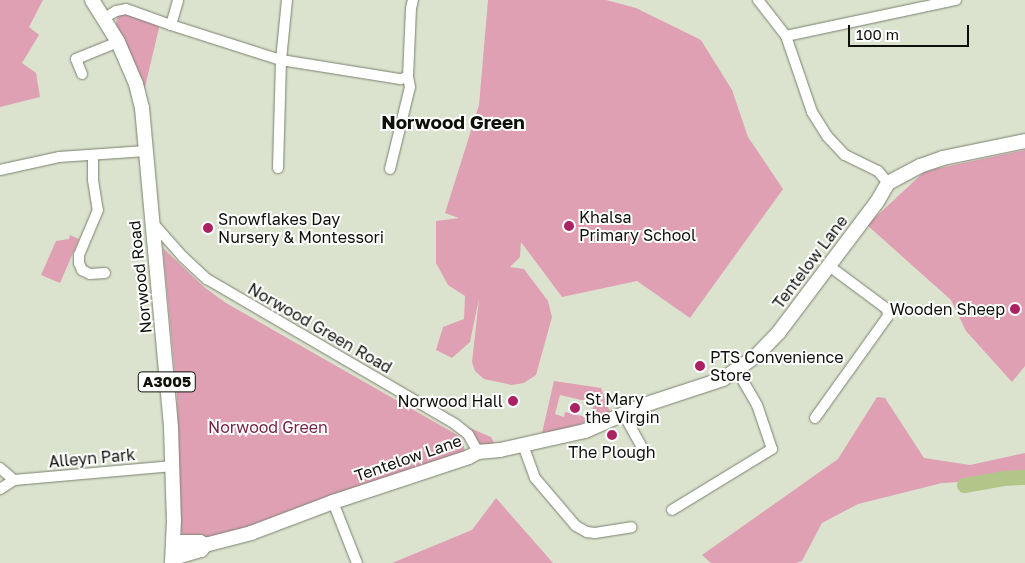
<!DOCTYPE html>
<style>
body{margin:0}
#map{position:relative;width:1025px;height:563px;overflow:hidden;background:#dbe3ce;font-family:"Golos Text",sans-serif}
div>[style]{position:absolute}
[style*='--x']{left:calc(var(--x)*1px);top:calc(var(--y)*1px);width:calc(var(--w)*1px);rotate:calc(var(--a)*1deg)}
.green>*{inset:0;background:#dfa0b4}
.river>*{height:15px;margin:-7.5px;padding:0 7.5px;transform-origin:7.5px;border-radius:7.5px;background:#b2c689}
.roads{filter:drop-shadow(0 0 1px #7a816e) drop-shadow(0 0 1px #7a816e)}
.minor>*{height:10px;margin:-5px;padding:0 5px;transform-origin:5px;border-radius:5px;background:#fff}
.major>*{height:14px;margin:-7px;padding:0 7px;transform-origin:7px;border-radius:7px;background:#fff}
.dots>*{width:14px;height:14px;translate:-50% -50%;box-sizing:border-box;border:2px solid #fff;border-radius:50%}
span{translate:-50% -50%;white-space:nowrap;text-align:center;line-height:1.15;-webkit-text-stroke:4px #fff;paint-order:stroke}
.shield-label span{padding:1px 4px;background:#fff;border:1px solid;border-radius:4px;-webkit-text-stroke-width:0}
.shield-label{font-size:15px;color:#0e110a;font-weight:700}
.poi-label{font-size:16px;color:#0e110a}
.left{translate:0 -50%;text-align:left}
.right{translate:-100% -50%;text-align:right}
.street-label{font-size:16px;color:#0e110a}
.park-label{font-size:16px;color:#742546}
.quarter-label{font-size:19px;color:#0e110a;font-weight:700}
.scale{position:absolute;left:848px;top:25px;width:121px;height:22px;box-sizing:border-box;border:2px solid #0e110a;border-top:0;padding-left:6px;font-size:15px;line-height:18px;white-space:nowrap;color:#0e110a;-webkit-text-stroke:4px #fff;paint-order:stroke}
</style>
<div id="map">
<div class="green">
<div style="clip-path:polygon(0 0,43px 0,29px 27px,39px 35px,22px 63px,36px 73px,40px 97px,0 107px)"></div>
<div style="clip-path:polygon(488px 0,606px 0,636px 8px,701px 40px,732px 90px,748px 137px,783px 189px,690px 318px,637px 281px,562px 297px,521px 242px,520px 257px,510px 267px,524px 269px,548px 301px,552px 317px,536px 375px,524px 383px,512px 385px,484px 379px,475px 371px,472px 362px,479px 299px,470px 342px,452px 358px,436px 350px,443px 327px,464px 319px,465px 296px,448px 285px,436px 263px,436px 221px,459px 218px,445px 213px,479px 105px)"></div>
<div style="clip-path:polygon(121px 14px,126px 14px,158px 25px,159px 28px,145px 87px,143px 87px,116px 24px,117px 18px)"></div>
<div style="clip-path:polygon(1025px 150px,1025px 366px,1012px 382px,966px 331px,951px 300px,867px 225px,925px 171px)"></div>
<div style="clip-path:polygon(70px 235px,79px 239px,60px 283px,41px 275px,56px 241px,69px 239px)"></div>
<div style="clip-path:polygon(163px 248px,204px 287px,226px 303px,461px 437px,465px 451px,462px 455px,259px 525px,213px 537px,192px 538px,184px 536px,180px 530px,177px 396px)"></div>
<div style="clip-path:polygon(evenodd,554px 381px,601px 388px,610px 412px,570px 428px,542px 433px,554px 381px,560px 395px,594px 403px,590px 418px,565px 412px,564px 417px,555px 414px,560px 395px)"></div>
<div style="clip-path:polygon(877px 397px,885px 398px,924px 458px,970px 465px,1025px 453px,1025px 479px,942px 483px,858px 504px,822px 523px,802px 561px,796px 563px,711px 563px,702px 555px,838px 459px)"></div>
<div style="clip-path:polygon(465px 426px,491px 437px,495px 445px,480px 444px)"></div>
<div style="clip-path:polygon(496px 498px,553px 563px,392px 563px,472px 530px)"></div>
</div>
<div class="river">
<div style="--x:964;--y:485;--w:40;--a:-10"></div>
<div style="--x:1003;--y:478;--w:22;--a:-3"></div>
</div>
<div class="roads">
<div class="minor">
<div style="--x:758;--y:0;--w:46;--a:52.1"></div>
<div style="--x:786;--y:36;--w:80;--a:71.1"></div>
<div style="--x:812;--y:112;--w:28;--a:58"></div>
<div style="--x:827;--y:136;--w:26;--a:47"></div>
<div style="--x:845;--y:155;--w:37;--a:26"></div>
<div style="--x:878;--y:171;--w:16;--a:50"></div>
<div style="--x:104;--y:18;--w:14;--a:-30"></div>
<div style="--x:116;--y:11;--w:10;--a:-11"></div>
<div style="--x:126;--y:9;--w:48;--a:19.6"></div>
<div style="--x:171;--y:25;--w:115;--a:17.7"></div>
<div style="--x:281;--y:60;--w:121;--a:9.1"></div>
<div style="--x:400;--y:79;--w:8;--a:-14"></div>
<div style="--x:171;--y:25;--w:26;--a:-74"></div>
<div style="--x:786;--y:36;--w:174;--a:-12"></div>
<div style="--x:82;--y:74;--w:16;--a:-112"></div>
<div style="--x:76;--y:59;--w:45;--a:-22"></div>
<div style="--x:93;--y:155;--w:25;--a:90"></div>
<div style="--x:93;--y:180;--w:30;--a:81"></div>
<div style="--x:98;--y:210;--w:49;--a:112.9"></div>
<div style="--x:79;--y:255;--w:8;--a:90"></div>
<div style="--x:79;--y:263;--w:8;--a:67"></div>
<div style="--x:82;--y:270;--w:9;--a:27"></div>
<div style="--x:90;--y:274;--w:15;--a:-4"></div>
<div style="--x:278;--y:168;--w:108;--a:-88.4"></div>
<div style="--x:281;--y:60;--w:60;--a:-84.3"></div>
<div style="--x:390;--y:169;--w:84;--a:-76.3"></div>
<div style="--x:410;--y:87;--w:10;--a:-101"></div>
<div style="--x:408;--y:77;--w:69;--a:-87.5"></div>
<div style="--x:411;--y:8;--w:8;--a:-76"></div>
<div style="--x:0;--y:170;--w:60;--a:-12.4"></div>
<div style="--x:59;--y:157;--w:87;--a:-3.9"></div>
<div style="--x:152;--y:222;--w:47;--a:48.5"></div>
<div style="--x:183;--y:257;--w:33;--a:43"></div>
<div style="--x:207;--y:279;--w:287;--a:30.3"></div>
<div style="--x:455;--y:424;--w:16;--a:38"></div>
<div style="--x:468;--y:434;--w:21;--a:61"></div>
<div style="--x:623;--y:413;--w:43;--a:61.1"></div>
<div style="--x:815;--y:418;--w:125;--a:-54.4"></div>
<div style="--x:888;--y:316;--w:7;--a:-98"></div>
<div style="--x:887;--y:309;--w:72;--a:-143.4"></div>
<div style="--x:523;--y:445;--w:35;--a:70"></div>
<div style="--x:535;--y:478;--w:63;--a:49.5"></div>
<div style="--x:576;--y:526;--w:13;--a:29"></div>
<div style="--x:587;--y:532;--w:8;--a:7"></div>
<div style="--x:595;--y:533;--w:37;--a:-9"></div>
<div style="--x:0;--y:468;--w:18;--a:41"></div>
<div style="--x:14;--y:480;--w:17;--a:147"></div>
<div style="--x:14;--y:480;--w:160;--a:-5"></div>
<div style="--x:333;--y:502;--w:66;--a:68.5"></div>
<div style="--x:672;--y:510;--w:117;--a:-31.4"></div>
<div style="--x:772;--y:449;--w:46;--a:-108.8"></div>
<div style="--x:757;--y:405;--w:39;--a:-120"></div>
</div>
<div class="major">
<div style="--x:92;--y:0;--w:49;--a:58.2"></div>
<div style="--x:118;--y:42;--w:46;--a:66.8"></div>
<div style="--x:136;--y:84;--w:25;--a:76"></div>
<div style="--x:142;--y:108;--w:320;--a:84.8"></div>
<div style="--x:171;--y:427;--w:93;--a:88.2"></div>
<div style="--x:174;--y:520;--w:43;--a:92.7"></div>
<div style="--x:174;--y:542;--w:26;--a:0"></div>
<div style="--x:200;--y:542;--w:6;--a:31"></div>
<div style="--x:205;--y:545;--w:48;--a:-14.6"></div>
<div style="--x:251;--y:533;--w:88;--a:-20.7"></div>
<div style="--x:333;--y:502;--w:143;--a:-18.3"></div>
<div style="--x:469;--y:457;--w:10;--a:-29"></div>
<div style="--x:478;--y:452;--w:22;--a:-5"></div>
<div style="--x:500;--y:450;--w:87;--a:-12.6"></div>
<div style="--x:585;--y:431;--w:64;--a:-23.8"></div>
<div style="--x:644;--y:405;--w:83;--a:-18.2"></div>
<div style="--x:723;--y:379;--w:39;--a:-35"></div>
<div style="--x:755;--y:357;--w:35;--a:-46"></div>
<div style="--x:779;--y:332;--w:163;--a:-53"></div>
<div style="--x:877;--y:202;--w:22;--a:-60"></div>
<div style="--x:888;--y:183;--w:36;--a:-28"></div>
<div style="--x:920;--y:166;--w:24;--a:-19"></div>
<div style="--x:943;--y:158;--w:84;--a:-11.7"></div>
<div style="--x:173;--y:558;--w:29;--a:-16"></div>
<div style="--x:201;--y:550;--w:6;--a:-51"></div>
</div>
</div>
<div class="dots">
<div style="left:569px;top:226px;background:#ac2162"></div>
<div style="left:208px;top:228px;background:#ac2162"></div>
<div style="left:1015px;top:309px;background:#ac2162"></div>
<div style="left:700px;top:366px;background:#ac2162"></div>
<div style="left:513px;top:401px;background:#ac2162"></div>
<div style="left:575px;top:408px;background:#ac2162"></div>
<div style="left:612px;top:435px;background:#ac2162"></div>
</div>
<div class="shield-label">
<span style="left:167px;top:382px">A3005</span>
</div>
<div class="poi-label">
<span class="left" style="left:579px;top:226px">Khalsa<br>Primary School</span>
<span class="left" style="left:218px;top:228px">Snowflakes Day<br>Nursery &amp; Montessori</span>
<span class="right" style="left:1005px;top:309px">Wooden Sheep</span>
<span class="left" style="left:710px;top:366px">PTS Convenience<br>Store</span>
<span class="left" style="left:585px;top:408px">St Mary<br>the Virgin</span>
<span class="right" style="left:503px;top:401px">Norwood Hall</span>
<span style="left:612px;top:452px">The Plough</span>
</div>
<div class="street-label">
<span style="left:810px;top:262px;rotate:-53deg">Tentelow Lane</span>
<span style="left:140px;top:277px;rotate:-96deg">Norwood Road</span>
<span style="left:320px;top:328px;rotate:30deg">Norwood Green Road</span>
<span style="left:92px;top:458px;rotate:-5deg">Alleyn Park</span>
<span style="left:408px;top:458px;rotate:-19deg">Tentelow Lane</span>
</div>
<div class="park-label">
<span style="left:268px;top:427px">Norwood Green</span>
</div>
<div class="quarter-label">
<span style="left:453px;top:122px">Norwood Green</span>
</div>
<div class="scale">100 m</div>
</div>
